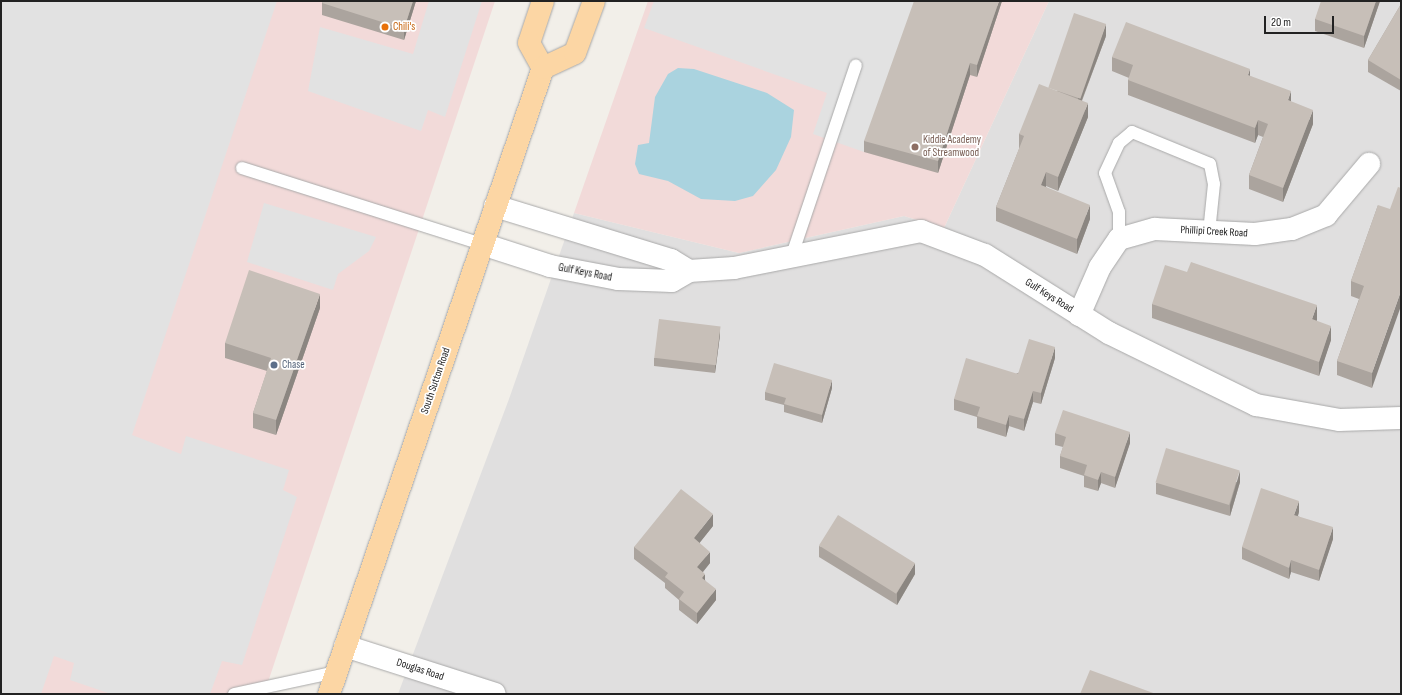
<!DOCTYPE html>
<style>
body{margin:0}
#map{position:relative;width:1402px;height:695px;overflow:hidden;background:#f2efe9;font-family:"Sofia Sans Condensed",sans-serif}
div>[style]{position:absolute}
[style*='--x']{left:calc(var(--x)*1px);top:calc(var(--y)*1px);width:calc(var(--w)*1px);rotate:calc(var(--a)*1deg)}
.residential>*{inset:0;background:#e0dfdf}
.commercial>*{inset:0;background:#f2dad9}
.parking>*{inset:0;background:#e2e2e2}
.water>*{inset:0;background:#aad3df}
.roads{filter:drop-shadow(0 0 1px #a9a9a9) drop-shadow(0 0 1px #a9a9a9)}
.service>*{height:12px;margin:-6px;padding:0 6px;transform-origin:6px;border-radius:6px;background:#fff}
.minor>*{height:22px;margin:-11px;padding:0 11px;transform-origin:11px;border-radius:11px;background:#fff}
.primary>*{height:22px;margin:-11px;padding:0 11px;transform-origin:11px;border-radius:11px;background:#fcd6a4}
.wall>*{inset:0;background:#aba49e}
.shaded-wall>*{inset:0;background:#8b8681}
.building>*{inset:0;background:#c7bfb8;transform-origin:0 0}
.dots>*{width:11px;height:11px;translate:-50% -50%;box-sizing:border-box;border:2px solid #fff;border-radius:50%}
span{translate:-50% -50%;white-space:nowrap;text-align:center;line-height:1.15;-webkit-text-stroke:3.5px #fff;paint-order:stroke}
.food-label{font-size:11px;color:#c56008}
.left{translate:0 -50%;text-align:left}
.education-label{font-size:11px;color:#785e54}
.street-label{font-size:11px;color:#222}
.service-label{font-size:11px;color:#4e5e75}
.frame{position:absolute;inset:0;border:2px solid #222;pointer-events:none}
.scale{position:absolute;left:1264px;top:16px;width:70px;height:18px;box-sizing:border-box;border:2px solid #222;border-top:0;padding-left:5px;font-size:12px;line-height:14px;white-space:nowrap;color:#222;-webkit-text-stroke:3px #fff;paint-order:stroke}
</style>
<div id="map">
<div class="residential">
<div style="clip-path:polygon(1049px 1px,1401px 1px,1401px 694px,398px 694px,509px 399px,574px 213px,739px 253px,904px 216px,944px 228px)"></div>
</div>
<div class="commercial">
<div style="clip-path:polygon(1px 1px,495px 1px,264px 694px,1px 694px)"></div>
<div style="clip-path:polygon(648px 1px,1049px 1px,944px 228px,904px 216px,739px 253px,574px 213px)"></div>
</div>
<div class="parking">
<div style="clip-path:polygon(1px 1px,277px 1px,132px 435px,181px 454px,186px 436px,289px 470px,283px 490px,297px 497px,242px 665px,222px 661px,210px 694px,111px 694px,70px 680px,74px 663px,54px 656px,41px 694px,1px 694px)"></div>
<div style="clip-path:polygon(429px 1px,482px 1px,445px 117px,428px 110px,421px 131px,308px 91px,320px 27px,413px 54px)"></div>
<div style="clip-path:polygon(654px 1px,918px 1px,864px 152px,813px 134px,827px 93px,644px 28px)"></div>
<div style="clip-path:polygon(264px 203px,376px 237px,369px 251px,338px 274px,333px 290px,247px 262px)"></div>
</div>
<div class="water">
<div style="clip-path:polygon(678px 68px,694px 69px,767px 93px,794px 110px,791px 137px,776px 170px,753px 196px,735px 201px,701px 199px,668px 181px,639px 174px,635px 164px,638px 145px,649px 143px,655px 97px,668px 74px)"></div>
</div>
<div class="roads">
<div class="service">
<div style="--x:242;--y:168;--w:252;--a:17.6"></div>
<div style="--x:1119;--y:239;--w:27;--a:-90"></div>
<div style="--x:1119;--y:212;--w:41;--a:-109.7"></div>
<div style="--x:1105;--y:173;--w:33;--a:-65"></div>
<div style="--x:1119;--y:143;--w:17;--a:-40"></div>
<div style="--x:1132;--y:132;--w:84;--a:22.3"></div>
<div style="--x:1210;--y:164;--w:20;--a:79"></div>
<div style="--x:1214;--y:184;--w:48;--a:95.9"></div>
<div style="--x:792;--y:255;--w:200;--a:-71.4"></div>
<div style="--x:234;--y:694;--w:105;--a:-12.1"></div>
</div>
<div class="minor">
<div style="--x:495;--y:206;--w:184;--a:17.1"></div>
<div style="--x:671;--y:260;--w:21;--a:31"></div>
<div style="--x:482;--y:244;--w:71;--a:17.9"></div>
<div style="--x:550;--y:266;--w:69;--a:10.8"></div>
<div style="--x:618;--y:279;--w:54;--a:2.1"></div>
<div style="--x:672;--y:281;--w:20;--a:-30"></div>
<div style="--x:689;--y:271;--w:45;--a:-3.8"></div>
<div style="--x:734;--y:268;--w:191;--a:-11.2"></div>
<div style="--x:921;--y:231;--w:68;--a:20.6"></div>
<div style="--x:985;--y:255;--w:146;--a:32.2"></div>
<div style="--x:1109;--y:333;--w:164;--a:26.1"></div>
<div style="--x:1256;--y:405;--w:84;--a:10.2"></div>
<div style="--x:1339;--y:420;--w:62;--a:-1.8"></div>
<div style="--x:1079;--y:315;--w:52;--a:-66.4"></div>
<div style="--x:1100;--y:267;--w:34;--a:-56"></div>
<div style="--x:1119;--y:239;--w:37;--a:-16"></div>
<div style="--x:1155;--y:229;--w:100;--a:2.9"></div>
<div style="--x:1255;--y:234;--w:37;--a:-8"></div>
<div style="--x:1292;--y:229;--w:37;--a:-22"></div>
<div style="--x:1326;--y:215;--w:67;--a:-49.9"></div>
<div style="--x:345;--y:646;--w:157;--a:17.7"></div>
</div>
<div class="primary">
<div style="--x:543;--y:1;--w:44;--a:108.4"></div>
<div style="--x:529;--y:43;--w:29;--a:61"></div>
<div style="--x:329;--y:694;--w:662;--a:-71.13"></div>
<div style="--x:543;--y:68;--w:35;--a:-25"></div>
<div style="--x:575;--y:53;--w:55;--a:-69.9"></div>
</div>
</div>
<div class="wall">
<div style="clip-path:polygon(323px 1px,416px 1px,404px 40px,322px 15px,322px 3px)"></div>
<div style="clip-path:polygon(1002px 1px,977px 77px,970px 75px,938px 173px,864px 152px,864px 141px)"></div>
<div style="clip-path:polygon(1380px 1px,1364px 48px,1315px 31px,1315px 19px)"></div>
<div style="clip-path:polygon(1401px 4px,1401px 91px,1368px 72px,1368px 60px)"></div>
<div style="clip-path:polygon(1106px 36px,1082px 101px,1088px 117px,1058px 191px,1046px 186px,1046px 187px,1090px 219px,1077px 254px,996px 221px,996px 207px,1019px 149px,1019px 134px)"></div>
<div style="clip-path:polygon(1112px 57px,1250px 76px,1291px 102px,1313px 124px,1283px 202px,1249px 189px,1249px 175px,1263px 137px,1258px 135px,1255px 143px,1128px 95px,1128px 80px,1129px 78px,1112px 71px)"></div>
<div style="clip-path:polygon(1378px 205px,1372px 388px,1337px 375px,1337px 361px,1359px 299px,1351px 296px,1351px 281px)"></div>
<div style="clip-path:polygon(1152px 304px,1317px 320px,1316px 320px,1331px 340px,1319px 376px,1152px 318px)"></div>
<div style="clip-path:polygon(320px 308px,276px 435px,253px 428px,253px 413px,267px 371px,225px 358px,225px 343px)"></div>
<div style="clip-path:polygon(720px 335px,715px 373px,654px 366px,654px 358px)"></div>
<div style="clip-path:polygon(1055px 358px,1041px 404px,1033px 402px,1024px 431px,1009px 426px,1006px 437px,977px 428px,977px 417px,954px 410px,954px 399px)"></div>
<div style="clip-path:polygon(832px 388px,822px 423px,784px 412px,784px 405px,765px 400px,765px 392px)"></div>
<div style="clip-path:polygon(1055px 433px,1130px 443px,1115px 488px,1101px 483px,1098px 491px,1084px 487px,1084px 476px,1060px 468px,1060px 456px,1063px 447px,1055px 445px)"></div>
<div style="clip-path:polygon(1240px 482px,1230px 516px,1156px 494px,1156px 483px)"></div>
<div style="clip-path:polygon(1299px 512px,1298px 516px,1333px 539px,1319px 581px,1291px 572px,1289px 579px,1242px 559px,1242px 547px)"></div>
<div style="clip-path:polygon(713px 526px,699px 543px,710px 563px,703px 572px,705px 580px,716px 600px,697px 624px,679px 610px,679px 600px,665px 588px,665px 583px,634px 559px,634px 547px)"></div>
<div style="clip-path:polygon(819px 546px,915px 574px,897px 605px,819px 557px)"></div>
</div>
<div class="shaded-wall">
<div style="clip-path:polygon(413px 1px,416px 1px,404px 40px,404px 29px)"></div>
<div style="clip-path:polygon(999px 1px,1002px 1px,977px 77px,977px 65px)"></div>
<div style="clip-path:polygon(1376px 1px,1380px 1px,1364px 48px,1364px 36px)"></div>
<div style="clip-path:polygon(1106px 24px,1106px 36px,1078px 110px,1078px 99px)"></div>
<div style="clip-path:polygon(970px 63px,970px 75px,938px 173px,938px 161px)"></div>
<div style="clip-path:polygon(1250px 69px,1250px 83px,1248px 75px)"></div>
<div style="clip-path:polygon(1291px 91px,1291px 105px,1288px 100px)"></div>
<div style="clip-path:polygon(1088px 103px,1088px 117px,1058px 191px,1058px 177px)"></div>
<div style="clip-path:polygon(1313px 110px,1313px 124px,1283px 202px,1283px 188px)"></div>
<div style="clip-path:polygon(1258px 120px,1258px 135px,1255px 143px,1255px 128px)"></div>
<div style="clip-path:polygon(1046px 172px,1046px 186px,1041px 200px,1041px 185px)"></div>
<div style="clip-path:polygon(1090px 205px,1090px 219px,1077px 254px,1077px 239px)"></div>
<div style="clip-path:polygon(1401px 291px,1401px 306px,1372px 388px,1372px 373px)"></div>
<div style="clip-path:polygon(320px 294px,320px 308px,276px 435px,276px 420px)"></div>
<div style="clip-path:polygon(1317px 305px,1317px 320px,1312px 333px,1312px 319px)"></div>
<div style="clip-path:polygon(1331px 326px,1331px 340px,1319px 376px,1319px 362px)"></div>
<div style="clip-path:polygon(720px 327px,720px 335px,715px 373px,715px 365px)"></div>
<div style="clip-path:polygon(1055px 347px,1055px 358px,1041px 404px,1041px 393px)"></div>
<div style="clip-path:polygon(832px 380px,832px 388px,822px 423px,822px 415px)"></div>
<div style="clip-path:polygon(1033px 391px,1033px 402px,1024px 431px,1024px 419px)"></div>
<div style="clip-path:polygon(1009px 415px,1009px 426px,1006px 437px,1006px 425px)"></div>
<div style="clip-path:polygon(1130px 432px,1130px 443px,1115px 488px,1115px 477px)"></div>
<div style="clip-path:polygon(1240px 471px,1240px 482px,1230px 516px,1230px 505px)"></div>
<div style="clip-path:polygon(1101px 472px,1101px 483px,1098px 491px,1098px 480px)"></div>
<div style="clip-path:polygon(1299px 501px,1299px 512px,1294px 526px,1294px 515px)"></div>
<div style="clip-path:polygon(713px 514px,713px 526px,694px 550px,694px 538px)"></div>
<div style="clip-path:polygon(1333px 527px,1333px 539px,1319px 581px,1319px 570px)"></div>
<div style="clip-path:polygon(710px 552px,710px 563px,697px 579px,697px 567px)"></div>
<div style="clip-path:polygon(1291px 560px,1291px 572px,1289px 579px,1289px 568px)"></div>
<div style="clip-path:polygon(915px 563px,915px 574px,897px 605px,897px 593px)"></div>
<div style="clip-path:polygon(705px 574px,705px 585px,702px 578px)"></div>
<div style="clip-path:polygon(716px 589px,716px 600px,697px 624px,697px 613px)"></div>
</div>
<div class="building">
<div style="clip-path:polygon(323px 1px,413px 1px,404px 29px,322px 3px)"></div>
<div style="clip-path:polygon(914px 1px,999px 1px,977px 65px,970px 63px,938px 161px,864px 141px)"></div>
<div style="clip-path:polygon(1321px 1px,1376px 1px,1364px 36px,1315px 19px)"></div>
<div style="clip-path:polygon(1401px 4px,1401px 80px,1368px 60px)"></div>
<div style="left:1074px;top:13px;width:34px;height:79px;rotate:19deg"></div>
<div style="clip-path:polygon(1126px 22px,1250px 69px,1248px 75px,1291px 91px,1288px 100px,1313px 110px,1283px 188px,1249px 175px,1268px 124px,1258px 120px,1255px 128px,1128px 80px,1133px 65px,1112px 57px)"></div>
<div style="clip-path:polygon(1039px 84px,1088px 103px,1058px 177px,1046px 172px,1041px 185px,1090px 205px,1077px 239px,996px 207px,1024px 136px,1019px 134px)"></div>
<div style="clip-path:polygon(1398px 187px,1401px 188px,1401px 291px,1372px 373px,1337px 361px,1364px 286px,1351px 281px,1378px 205px,1390px 209px)"></div>
<div style="clip-path:polygon(1191px 262px,1317px 305px,1312px 319px,1331px 326px,1319px 362px,1152px 304px,1165px 265px,1187px 272px)"></div>
<div style="clip-path:polygon(249px 270px,320px 294px,276px 420px,253px 413px,271px 358px,225px 343px)"></div>
<div style="left:659px;top:319px;width:62px;height:39px;rotate:7deg"></div>
<div style="clip-path:polygon(1029px 339px,1055px 347px,1041px 393px,1033px 391px,1024px 419px,1009px 415px,1006px 425px,977px 416px,980px 407px,954px 399px,966px 358px,1018px 374px)"></div>
<div style="clip-path:polygon(774px 363px,832px 380px,822px 415px,784px 404px,786px 398px,765px 392px)"></div>
<div style="clip-path:polygon(1063px 410px,1130px 432px,1115px 477px,1101px 472px,1098px 480px,1084px 475px,1087px 465px,1060px 456px,1066px 437px,1055px 433px)"></div>
<div style="left:1166px;top:448px;width:77px;height:36px;rotate:17deg"></div>
<div style="clip-path:polygon(1261px 488px,1299px 501px,1294px 515px,1333px 527px,1319px 570px,1291px 560px,1289px 568px,1242px 547px)"></div>
<div style="clip-path:polygon(681px 489px,713px 514px,694px 538px,710px 552px,697px 567px,705px 574px,702px 578px,716px 589px,697px 613px,679px 599px,684px 592px,665px 577px,668px 573px,634px 547px)"></div>
<div style="left:838px;top:515px;width:91px;height:36px;rotate:32deg"></div>
<div style="clip-path:polygon(1090px 670px,1156px 694px,1080px 694px)"></div>
</div>
<div class="dots">
<div style="left:385px;top:27px;background:#e8710a"></div>
<div style="left:915px;top:147px;background:#8d6e63"></div>
<div style="left:274px;top:365px;background:#5c6f8a"></div>
</div>
<div class="food-label">
<span class="left" style="left:393px;top:27px">Chili's</span>
</div>
<div class="education-label">
<span class="left" style="left:923px;top:147px">Kiddie Academy<br>of Streamwood</span>
</div>
<div class="street-label">
<span style="left:1214px;top:232px;rotate:3deg">Phillipi Creek Road</span>
<span style="left:585px;top:273px;rotate:11deg">Gulf Keys Road</span>
<span style="left:1049px;top:296px;rotate:32deg">Gulf Keys Road</span>
<span style="left:436px;top:381px;rotate:-71deg">South Sutton Road</span>
<span style="left:420px;top:670px;rotate:18deg">Douglas Road</span>
</div>
<div class="service-label">
<span class="left" style="left:282px;top:365px">Chase</span>
</div>
<div class="frame"></div>
<div class="scale">20 m</div>
</div>
